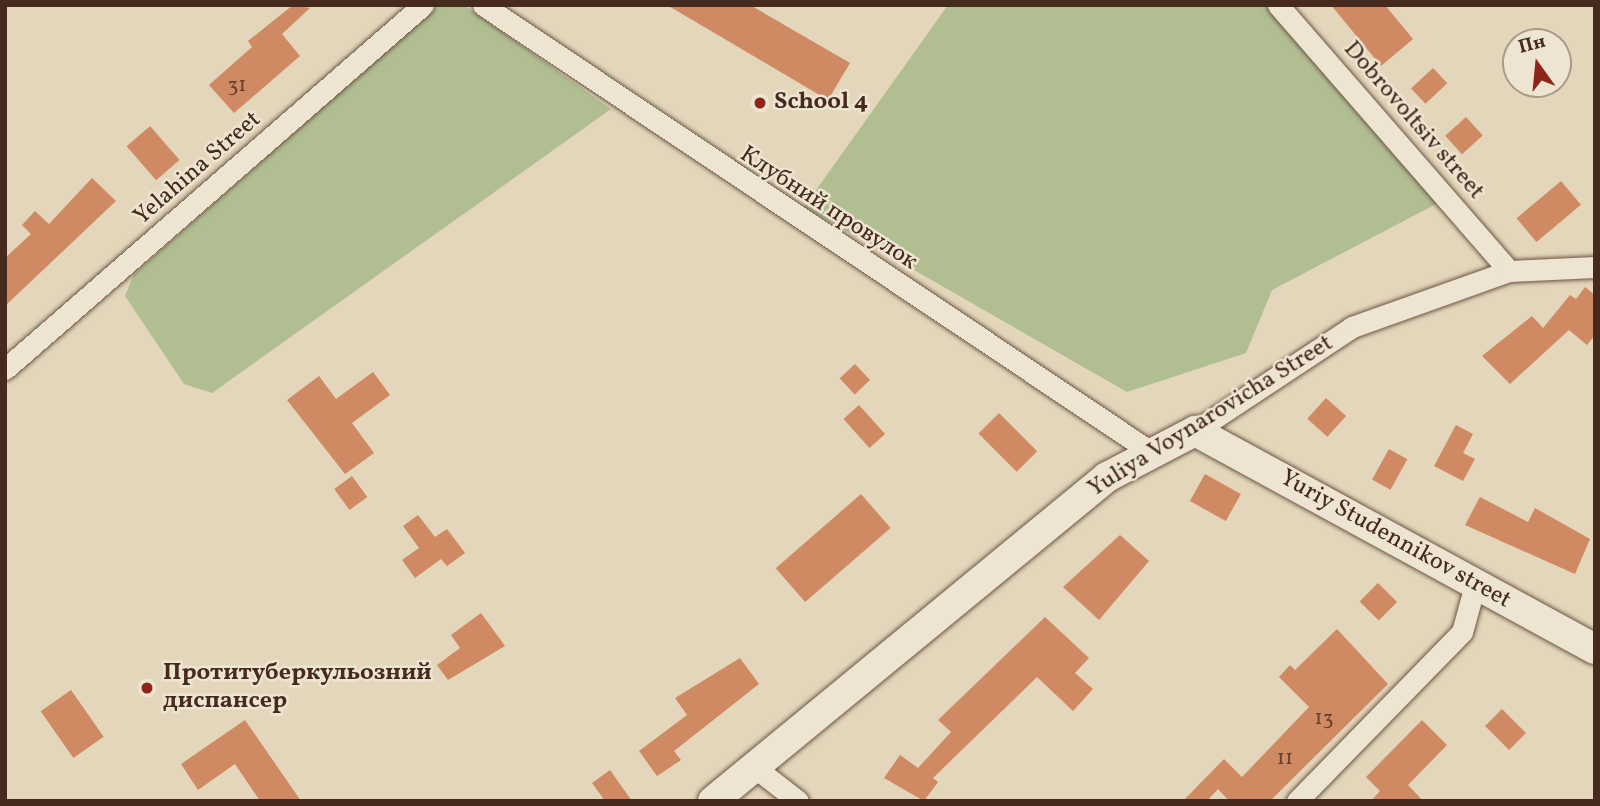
<!DOCTYPE html>
<meta charset="utf-8">
<style>
body{margin:0}
#map{position:relative;width:1600px;height:806px;overflow:hidden;background:#e3d6ba;font-family:Vollkorn,serif}
div>[style]{position:absolute}
[style*='--x']{left:calc(var(--x)*1px);top:calc(var(--y)*1px);width:calc(var(--w)*1px);rotate:calc(var(--a)*1deg)}
.green>*{inset:0;background:#b0be92}
.building>*{inset:0;background:#cf8963;transform-origin:0 0}
.roads{filter:drop-shadow(0 0 2px #6d5544) drop-shadow(0 0 2px #6d5544)}
.minor>*{height:21px;margin:-10.5px;padding:0 10.5px;transform-origin:10.5px;border-radius:10.5px;background:#ede4d2}
.secondary>*{height:30px;margin:-15px;padding:0 15px;transform-origin:15px;border-radius:15px;background:#ede4d2}
.dots>*{width:19px;height:19px;translate:-50% -50%;box-sizing:border-box;border:4px solid #ede4d2;border-radius:50%}
span{translate:-50% -50%;white-space:nowrap;text-align:center;line-height:1.15;-webkit-text-stroke:5px #ede4d2;paint-order:stroke}
.number-label{font-size:21px;color:#68422e}
.number-label span{-webkit-text-stroke-width:0}
.poi-label{font-size:24px;color:#462a1d;font-weight:700}
.left{translate:0 -50%;text-align:left}
.street-label{font-size:24px;color:#462a1d}
.frame{position:absolute;inset:0;border:7px solid #462a1d;pointer-events:none}
.north{position:absolute;left:1502px;top:28px;width:70px;height:70px;box-sizing:border-box;background:#ede4d2;border:2px solid #aa9a8a;border-radius:50%;rotate:345deg;font-size:19px;font-weight:700;line-height:28px;text-align:center;color:#462a1d}
.north::after{content:'';display:block;margin:auto;width:24px;height:32px;background:#8f2418;clip-path:polygon(50% 0,100% 100%,50% 72%,0 100%)}
</style>
<div id="map">
<div class="green">
<div style="clip-path:polygon(439px 5px,464px 5px,611px 109px,212px 393px,184px 384px,125px 296px,134px 274px)"></div>
<div style="clip-path:polygon(948px 5px,1265px 5px,1440px 202px,1272px 290px,1246px 353px,1127px 392px,804px 207px)"></div>
</div>
<div class="building">
<div style="clip-path:polygon(293px 5px,310px 8px,282px 34px,300px 56px,234px 113px,209px 85px,252px 47px,248px 41px)"></div>
<div style="clip-path:polygon(667px 5px,750px 5px,850px 63px,828px 100px)"></div>
<div style="clip-path:polygon(1331px 5px,1385px 5px,1413px 39px,1381px 66px)"></div>
<div style="left:1433px;top:68px;width:21px;height:30px;rotate:47deg"></div>
<div style="left:1466px;top:117px;width:25px;height:28px;rotate:48deg"></div>
<div style="left:150px;top:126px;width:45px;height:31px;rotate:49deg"></div>
<div style="clip-path:polygon(92px 178px,116px 201px,5px 306px,5px 258px,31px 234px,22px 225px,35px 211px,49px 224px)"></div>
<div style="left:1561px;top:181px;width:31px;height:58px;rotate:50deg"></div>
<div style="clip-path:polygon(1585px 287px,1595px 295px,1595px 335px,1587px 345px,1569px 330px,1510px 384px,1482px 356px,1532px 316px,1543px 328px,1570px 295px,1576px 299px)"></div>
<div style="left:855px;top:364px;width:22px;height:21px;rotate:47deg"></div>
<div style="clip-path:polygon(373px 372px,390px 395px,352px 423px,374px 453px,345px 474px,287px 400px,319px 376px,336px 399px)"></div>
<div style="left:1326px;top:398px;width:27px;height:28px;rotate:42deg"></div>
<div style="left:859px;top:405px;width:39px;height:21px;rotate:48deg"></div>
<div style="left:999px;top:413px;width:54px;height:29px;rotate:45deg"></div>
<div style="clip-path:polygon(1456px 425px,1473px 434px,1463px 453px,1475px 459px,1463px 481px,1434px 466px)"></div>
<div style="left:1389px;top:449px;width:21px;height:35px;rotate:29deg"></div>
<div style="left:1205px;top:474px;width:41px;height:31px;rotate:29deg"></div>
<div style="left:352px;top:476px;width:26px;height:22px;rotate:54deg"></div>
<div style="left:861px;top:494px;width:45px;height:113px;rotate:49deg"></div>
<div style="clip-path:polygon(1480px 497px,1528px 522px,1535px 508px,1590px 539px,1575px 574px,1465px 525px)"></div>
<div style="clip-path:polygon(418px 515px,435px 537px,447px 529px,465px 553px,447px 566px,441px 559px,415px 578px,402px 560px,419px 548px,403px 526px)"></div>
<div style="clip-path:polygon(1120px 535px,1149px 561px,1099px 620px,1063px 587px)"></div>
<div style="left:1378px;top:583px;width:27px;height:26px;rotate:45deg"></div>
<div style="clip-path:polygon(481px 613px,505px 646px,448px 680px,437px 665px,460px 648px,451px 635px)"></div>
<div style="clip-path:polygon(1045px 617px,1089px 658px,1075px 673px,1093px 689px,1073px 711px,1037px 677px,933px 778px,938px 782px,924px 801px,884px 778px,900px 755px,918px 768px,951px 732px,938px 720px)"></div>
<div style="clip-path:polygon(1337px 629px,1388px 684px,1270px 801px,1229px 801px,1218px 789px,1207px 801px,1183px 801px,1224px 759px,1242px 777px,1309px 707px,1279px 677px,1290px 665px,1295px 670px)"></div>
<div style="clip-path:polygon(740px 658px,759px 684px,674px 751px,681px 760px,657px 776px,639px 751px,687px 715px,675px 698px)"></div>
<div style="left:71px;top:690px;width:57px;height:37px;rotate:55deg"></div>
<div style="left:1502px;top:709px;width:34px;height:24px;rotate:45deg"></div>
<div style="clip-path:polygon(245px 720px,301px 801px,260px 801px,235px 764px,198px 790px,181px 764px)"></div>
<div style="clip-path:polygon(1422px 720px,1447px 745px,1408px 785px,1423px 801px,1371px 801px,1380px 791px,1366px 777px)"></div>
<div style="clip-path:polygon(610px 770px,632px 801px,605px 801px,592px 783px)"></div>
</div>
<div class="roads">
<div class="minor">
<div style="--x:483;--y:5;--w:800;--a:33.79"></div>
<div style="--x:1278;--y:5;--w:352;--a:49"></div>
<div style="--x:5;--y:369;--w:554;--a:-41.05"></div>
<div style="--x:1195;--y:431;--w:188;--a:-33.5"></div>
<div style="--x:1352;--y:327;--w:167;--a:-19.6"></div>
<div style="--x:1509;--y:271;--w:86;--a:-2.7"></div>
<div style="--x:753;--y:766;--w:57;--a:37.9"></div>
<div style="--x:1297;--y:801;--w:236;--a:-45.7"></div>
<div style="--x:1462;--y:632;--w:49;--a:-74.5"></div>
</div>
<div class="secondary">
<div style="--x:713;--y:801;--w:510;--a:-39.43"></div>
<div style="--x:1107;--y:477;--w:99;--a:-27.6"></div>
<div style="--x:1195;--y:431;--w:456;--a:28.6"></div>
</div>
</div>
<div class="dots">
<div style="left:760px;top:103px;background:#8f2418"></div>
<div style="left:147px;top:688px;background:#8f2418"></div>
</div>
<div class="number-label">
<span style="left:237px;top:86px">31</span>
<span style="left:1324px;top:719px">13</span>
<span style="left:1285px;top:759px">11</span>
</div>
<div class="poi-label">
<span class="left" style="left:774px;top:103px">School 4</span>
<span class="left" style="left:163px;top:688px">Протитуберкульозний<br>диспансер</span>
</div>
<div class="street-label">
<span style="left:1413px;top:121px;rotate:49deg">Dobrovoltsiv street</span>
<span style="left:198px;top:169px;rotate:-41deg">Yelahina Street</span>
<span style="left:828px;top:209px;rotate:33deg">Клубний провулок</span>
<span style="left:1211px;top:417px;rotate:-32deg">Yuliya Voynarovicha Street</span>
<span style="left:1395px;top:540px;rotate:29deg">Yuriy Studennikov street</span>
</div>
<div class="frame"></div>
<div class="north">Пн</div>
</div>
